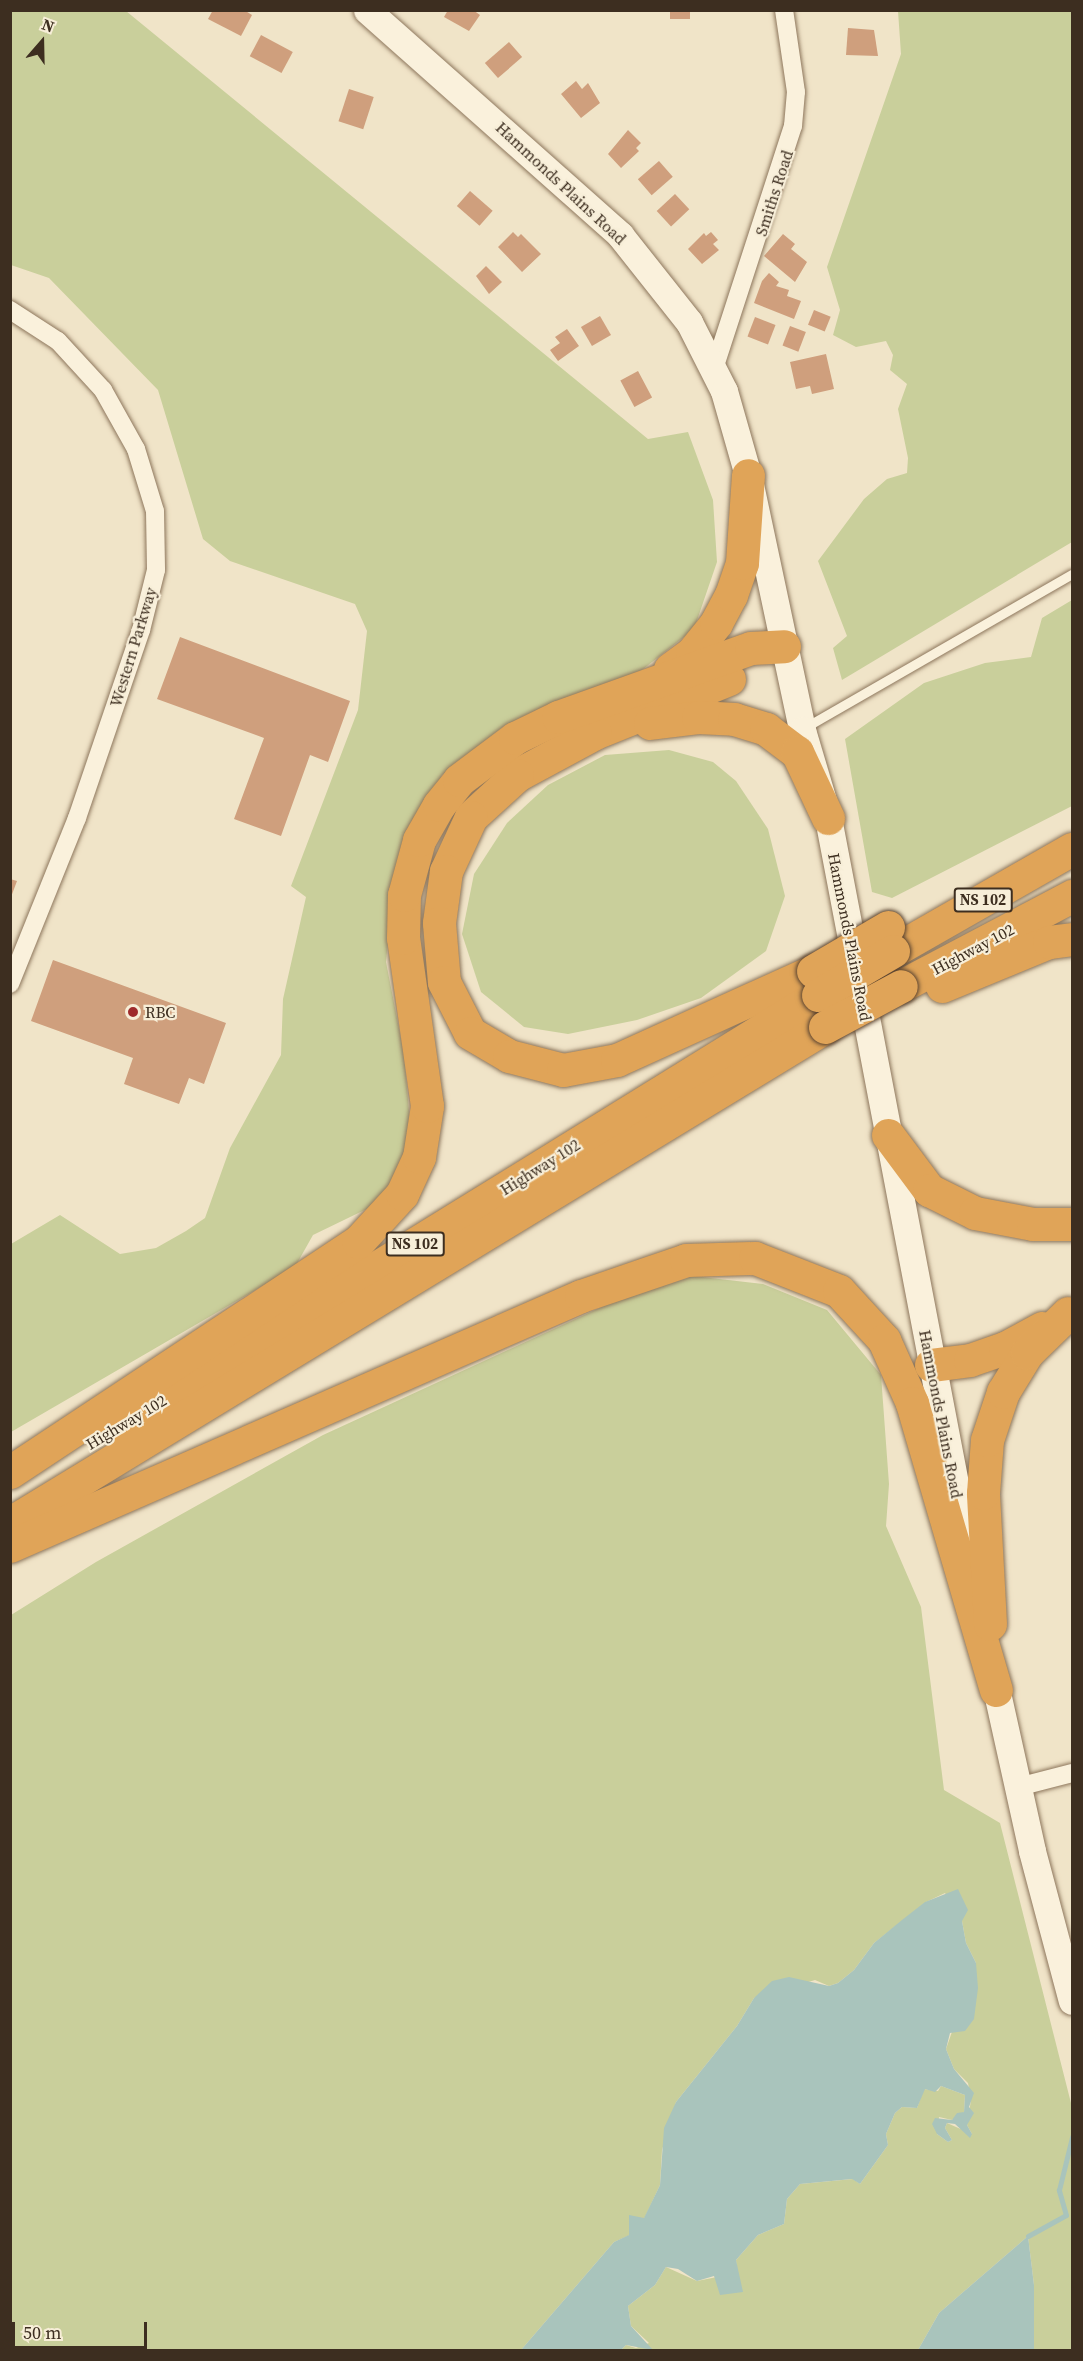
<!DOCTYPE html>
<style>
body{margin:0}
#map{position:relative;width:1083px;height:2361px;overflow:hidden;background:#f0e4c8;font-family:"Source Serif 4",serif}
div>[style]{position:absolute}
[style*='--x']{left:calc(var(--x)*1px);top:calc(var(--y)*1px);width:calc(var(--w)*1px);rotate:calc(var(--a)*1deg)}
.green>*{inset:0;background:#c9cf9b}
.water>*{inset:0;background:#a9c4bc}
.stream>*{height:5px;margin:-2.5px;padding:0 2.5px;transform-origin:2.5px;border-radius:2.5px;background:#a9c4bc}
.building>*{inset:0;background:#cf9f7d;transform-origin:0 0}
.roads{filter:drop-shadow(0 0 2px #8d765c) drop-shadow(0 0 2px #8d765c)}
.lane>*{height:9px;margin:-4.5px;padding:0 4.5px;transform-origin:4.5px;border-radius:4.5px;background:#faf1dc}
.street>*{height:18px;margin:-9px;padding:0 9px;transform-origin:9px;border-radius:9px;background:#faf1dc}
.secondary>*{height:27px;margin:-13.5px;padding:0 13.5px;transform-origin:13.5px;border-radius:13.5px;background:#faf1dc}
.highway>*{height:33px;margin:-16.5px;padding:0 16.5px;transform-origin:16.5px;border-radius:16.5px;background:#e0a458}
.bridges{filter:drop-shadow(0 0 2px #5b4430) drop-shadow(0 0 2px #5b4430)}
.highway-bridge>*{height:33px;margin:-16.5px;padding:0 16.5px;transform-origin:16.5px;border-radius:16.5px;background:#e0a458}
.dots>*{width:16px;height:16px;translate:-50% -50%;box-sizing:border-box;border:3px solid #f7eed8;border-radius:50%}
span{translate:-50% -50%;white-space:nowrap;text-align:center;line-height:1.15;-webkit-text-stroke:4.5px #f7eed8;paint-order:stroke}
.shield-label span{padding:2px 4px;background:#f7eed8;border:2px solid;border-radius:4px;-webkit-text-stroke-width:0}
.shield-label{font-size:15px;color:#3d2e20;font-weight:700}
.street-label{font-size:16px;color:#3d2e20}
.poi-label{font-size:16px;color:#3d2e20}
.left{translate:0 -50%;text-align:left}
.frame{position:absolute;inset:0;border:12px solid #3d2e20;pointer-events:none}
.north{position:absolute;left:12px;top:12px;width:60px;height:60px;-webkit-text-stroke:4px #f7eed8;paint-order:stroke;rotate:20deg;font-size:16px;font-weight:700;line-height:24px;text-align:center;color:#3d2e20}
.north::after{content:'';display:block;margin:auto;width:21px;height:27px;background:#3d2e20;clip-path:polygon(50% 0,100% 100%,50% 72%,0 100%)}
.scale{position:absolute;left:12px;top:2322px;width:135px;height:27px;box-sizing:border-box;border:3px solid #3d2e20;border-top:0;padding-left:8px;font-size:18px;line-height:21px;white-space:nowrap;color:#3d2e20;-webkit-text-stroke:4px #f7eed8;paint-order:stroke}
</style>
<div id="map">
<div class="green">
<div style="clip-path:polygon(11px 11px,126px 11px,648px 439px,688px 432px,713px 500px,717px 562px,694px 629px,633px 677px,557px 702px,504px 726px,442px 775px,394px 880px,386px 962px,404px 1054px,412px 1145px,377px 1204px,313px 1235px,295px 1267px,11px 1432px,11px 1244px,60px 1215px,120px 1254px,156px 1248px,186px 1231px,205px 1218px,230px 1148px,281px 1055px,283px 999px,306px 897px,291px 886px,358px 710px,367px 631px,355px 604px,230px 561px,203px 539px,158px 390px,49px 278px,11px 265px)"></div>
<div style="clip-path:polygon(898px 11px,1072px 11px,1072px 542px,842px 680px,833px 648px,847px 636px,818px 561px,864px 499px,887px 479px,907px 473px,908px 458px,898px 409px,907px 384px,890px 370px,893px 355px,886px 341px,856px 347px,833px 335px,840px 310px,827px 267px,901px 54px)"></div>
<div style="clip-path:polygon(1072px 600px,1072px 806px,892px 898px,872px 892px,845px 739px,924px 683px,985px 663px,1031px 657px,1042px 618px)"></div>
<div style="clip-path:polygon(669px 750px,713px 762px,736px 781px,768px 829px,785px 896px,766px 951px,701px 998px,637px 1020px,568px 1034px,524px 1027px,481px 992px,462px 934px,474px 874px,507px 823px,548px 785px,605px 755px)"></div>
<div style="clip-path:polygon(693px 1276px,763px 1284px,827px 1310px,881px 1375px,889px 1484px,886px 1526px,921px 1607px,944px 1790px,1000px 1823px,1072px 2107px,1072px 2350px,1034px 2350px,1034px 2285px,1028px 2236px,939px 2313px,918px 2350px,621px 2350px,626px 2345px,636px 2348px,649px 2343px,631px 2326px,628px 2306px,655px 2285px,666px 2267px,697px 2281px,737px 2273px,736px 2260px,758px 2235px,784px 2224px,787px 2199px,800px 2184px,853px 2179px,860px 2184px,888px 2145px,886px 2134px,895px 2113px,902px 2107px,917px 2108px,924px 2089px,938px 2091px,941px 2086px,965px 2095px,964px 2112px,952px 2120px,939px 2117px,937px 2134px,948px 2142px,952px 2140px,945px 2128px,947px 2123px,972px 2134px,967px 2125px,971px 2100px,968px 2083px,954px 2069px,946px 2049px,976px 1963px,966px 1943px,962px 1921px,945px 1893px,926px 1902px,874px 1943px,854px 1970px,838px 1983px,829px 1986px,815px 1980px,754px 1998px,737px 2026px,676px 2102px,662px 2150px,660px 2185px,644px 2219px,629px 2216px,630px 2235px,614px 2242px,521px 2350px,11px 2350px,11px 1615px,96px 1562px,323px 1435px,606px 1305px)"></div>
</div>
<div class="water">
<div style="clip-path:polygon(958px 1889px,968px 1910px,962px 1921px,966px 1943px,976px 1963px,978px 1988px,974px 2019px,965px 2031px,950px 2033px,946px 2049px,954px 2069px,974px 2093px,969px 2107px,974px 2113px,967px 2125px,972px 2134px,970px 2138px,955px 2124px,947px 2123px,945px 2128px,952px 2140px,948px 2142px,937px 2134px,932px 2124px,935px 2118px,952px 2120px,957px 2113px,964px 2112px,965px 2095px,941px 2086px,935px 2092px,925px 2089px,917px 2108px,902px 2107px,895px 2113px,886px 2134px,888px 2145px,860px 2184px,852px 2179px,800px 2184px,787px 2199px,784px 2224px,758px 2235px,736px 2260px,743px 2292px,720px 2295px,714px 2276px,697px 2281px,678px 2269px,666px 2267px,655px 2285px,628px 2306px,631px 2326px,653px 2350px,626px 2345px,621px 2350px,521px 2350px,614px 2242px,629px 2235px,629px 2215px,644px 2218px,660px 2185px,664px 2128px,676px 2102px,737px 2026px,754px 1998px,772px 1981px,789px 1977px,829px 1986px,838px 1983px,854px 1970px,874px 1943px,902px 1920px,925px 1902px)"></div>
<div style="clip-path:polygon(1028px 2236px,1034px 2285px,1034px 2350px,918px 2350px,939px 2313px)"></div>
</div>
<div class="stream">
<div style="--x:1028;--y:2236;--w:43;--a:-28.9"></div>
<div style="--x:1066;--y:2215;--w:26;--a:-106"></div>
<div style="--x:1059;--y:2190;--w:55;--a:-76.2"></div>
</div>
<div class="building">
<div style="clip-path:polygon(213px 10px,244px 10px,252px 15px,241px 36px,208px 19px)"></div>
<div style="clip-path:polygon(448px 10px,473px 10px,480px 15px,469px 31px,444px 17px)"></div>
<div style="left:670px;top:10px;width:20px;height:9px"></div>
<div style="clip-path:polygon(848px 28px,874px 30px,878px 56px,846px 55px)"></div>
<div style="left:261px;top:35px;width:36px;height:24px;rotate:28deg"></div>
<div style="left:509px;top:42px;width:20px;height:32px;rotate:49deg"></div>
<div style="clip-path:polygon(576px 81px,582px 89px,588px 83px,600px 103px,581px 118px,561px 94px)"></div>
<div style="left:349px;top:89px;width:26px;height:34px;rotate:18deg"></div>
<div style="clip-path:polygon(628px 130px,641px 143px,636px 148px,639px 151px,621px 168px,608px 154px)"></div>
<div style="left:659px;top:161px;width:21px;height:28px;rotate:49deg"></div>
<div style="left:470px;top:191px;width:30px;height:20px;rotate:41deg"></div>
<div style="left:675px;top:194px;width:21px;height:25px;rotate:47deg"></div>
<div style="clip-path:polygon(513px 232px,518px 237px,521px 234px,541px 254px,522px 272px,498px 247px)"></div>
<div style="clip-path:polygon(711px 232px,718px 240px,713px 244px,719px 250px,702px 264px,688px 249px,704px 233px,706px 236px)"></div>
<div style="clip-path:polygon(783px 234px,795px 244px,791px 249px,807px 262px,795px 282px,764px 256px)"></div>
<div style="clip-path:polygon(486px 266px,502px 282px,489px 294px,476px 276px)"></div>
<div style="clip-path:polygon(769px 273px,779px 282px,776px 286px,789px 290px,787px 296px,801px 301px,794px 319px,754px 303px,762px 281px)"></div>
<div style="left:814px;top:310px;width:18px;height:16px;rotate:22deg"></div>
<div style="left:600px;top:316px;width:22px;height:22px;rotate:60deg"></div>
<div style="left:755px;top:317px;width:22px;height:21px;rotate:21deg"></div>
<div style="left:790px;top:326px;width:17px;height:21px;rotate:21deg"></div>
<div style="clip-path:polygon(567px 329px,579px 346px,558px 361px,550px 350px,560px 343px,555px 337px)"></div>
<div style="clip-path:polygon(826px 354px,834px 389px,812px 394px,810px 386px,796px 389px,790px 362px)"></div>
<div style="left:638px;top:371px;width:30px;height:20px;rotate:62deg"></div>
<div style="clip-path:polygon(180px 637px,350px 701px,328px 762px,310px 755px,281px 836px,234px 819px,264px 738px,157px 699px)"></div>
<div style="clip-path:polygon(10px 879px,17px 881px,11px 897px,10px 896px)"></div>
<div style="clip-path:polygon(53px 960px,226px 1023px,204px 1084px,189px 1078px,179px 1104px,124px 1084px,133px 1058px,31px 1021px)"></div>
</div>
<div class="roads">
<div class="lane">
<div style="--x:804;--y:728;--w:309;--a:-29.9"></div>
</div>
<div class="street">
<div style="--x:10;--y:310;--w:57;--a:32.9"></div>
<div style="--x:58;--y:341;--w:67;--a:47.4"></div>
<div style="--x:103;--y:390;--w:68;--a:60.8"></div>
<div style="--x:136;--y:449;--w:65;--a:73"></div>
<div style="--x:155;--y:511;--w:59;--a:89"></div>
<div style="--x:156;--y:570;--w:62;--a:104"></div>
<div style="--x:141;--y:630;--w:199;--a:108.8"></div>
<div style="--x:77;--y:818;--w:179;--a:112"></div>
<div style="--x:714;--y:369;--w:256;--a:-72"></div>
<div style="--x:793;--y:126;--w:34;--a:-85"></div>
<div style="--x:796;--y:92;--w:83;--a:-98.3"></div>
<div style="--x:1018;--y:1787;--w:56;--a:-14.5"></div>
</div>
<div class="secondary">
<div style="--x:367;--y:10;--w:339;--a:41.6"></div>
<div style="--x:620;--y:235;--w:111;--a:51.6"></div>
<div style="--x:689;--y:322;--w:77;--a:63.1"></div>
<div style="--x:724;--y:391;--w:87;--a:74.1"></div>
<div style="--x:748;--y:475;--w:261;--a:78"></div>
<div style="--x:802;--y:730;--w:92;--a:73.5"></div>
<div style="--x:828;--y:818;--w:736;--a:79.19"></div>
<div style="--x:992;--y:1670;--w:185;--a:77.5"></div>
<div style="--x:1032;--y:1851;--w:155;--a:75.1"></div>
</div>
<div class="highway">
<div style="--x:670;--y:669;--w:27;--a:-36"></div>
<div style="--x:692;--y:653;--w:38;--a:-51"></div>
<div style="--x:716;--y:623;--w:32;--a:-62"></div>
<div style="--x:731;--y:595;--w:34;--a:-71"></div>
<div style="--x:742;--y:563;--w:88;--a:-86.1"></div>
<div style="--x:729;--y:679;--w:144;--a:158.1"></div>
<div style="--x:595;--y:733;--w:89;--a:151.7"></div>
<div style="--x:517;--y:775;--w:62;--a:137.6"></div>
<div style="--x:471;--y:817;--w:60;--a:114.8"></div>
<div style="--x:446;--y:871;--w:52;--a:97.7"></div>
<div style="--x:439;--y:923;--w:59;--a:85.2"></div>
<div style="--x:444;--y:982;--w:57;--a:63"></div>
<div style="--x:470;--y:1033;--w:45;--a:30.5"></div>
<div style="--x:509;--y:1056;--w:56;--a:14.5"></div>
<div style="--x:563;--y:1070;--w:55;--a:-10.5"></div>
<div style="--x:617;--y:1060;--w:215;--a:-24.4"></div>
<div style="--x:650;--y:723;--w:48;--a:-7.1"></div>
<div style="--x:698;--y:717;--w:36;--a:3"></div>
<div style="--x:734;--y:719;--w:34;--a:17"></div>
<div style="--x:766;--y:729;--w:39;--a:37"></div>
<div style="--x:797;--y:752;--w:73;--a:64.8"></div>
<div style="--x:893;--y:951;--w:206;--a:-29.7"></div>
<div style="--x:901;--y:986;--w:193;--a:-27.8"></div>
<div style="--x:942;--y:986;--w:116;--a:-22.4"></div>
<div style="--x:1049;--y:942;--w:23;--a:-7"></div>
<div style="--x:888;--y:1135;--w:69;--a:53.3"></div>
<div style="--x:929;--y:1190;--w:51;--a:26.6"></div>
<div style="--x:975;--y:1213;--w:59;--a:10.7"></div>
<div style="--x:1033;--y:1224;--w:39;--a:0"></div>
<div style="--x:931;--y:1365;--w:39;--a:-7"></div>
<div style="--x:970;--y:1360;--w:37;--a:-19"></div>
<div style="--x:1005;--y:1348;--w:42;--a:-28.4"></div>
<div style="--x:120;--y:1426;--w:820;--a:-31.69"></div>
<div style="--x:10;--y:1472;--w:417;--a:-33.5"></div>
<div style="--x:358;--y:1242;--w:65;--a:-47.5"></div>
<div style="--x:402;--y:1194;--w:41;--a:-65.3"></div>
<div style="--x:419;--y:1157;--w:52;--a:-81.1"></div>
<div style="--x:427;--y:1106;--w:170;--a:-98.1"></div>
<div style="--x:403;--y:938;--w:43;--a:-88.7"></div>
<div style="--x:404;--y:895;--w:57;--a:-74.7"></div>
<div style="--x:419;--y:840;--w:40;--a:-60.3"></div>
<div style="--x:439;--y:805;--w:32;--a:-51"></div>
<div style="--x:459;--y:780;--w:70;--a:-36.9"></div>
<div style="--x:515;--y:738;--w:48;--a:-26"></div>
<div style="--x:558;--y:717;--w:205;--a:-19.7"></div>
<div style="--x:751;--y:648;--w:33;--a:-3"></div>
<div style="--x:10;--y:1523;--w:954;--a:-31.32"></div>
<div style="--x:10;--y:1546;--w:623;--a:-23.65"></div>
<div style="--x:581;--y:1296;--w:111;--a:-18.9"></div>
<div style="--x:686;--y:1260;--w:69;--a:-1.7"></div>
<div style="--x:755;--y:1258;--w:90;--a:21.4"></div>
<div style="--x:839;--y:1291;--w:67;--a:47.4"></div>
<div style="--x:884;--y:1340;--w:69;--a:66"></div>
<div style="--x:912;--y:1403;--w:299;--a:73.7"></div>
<div style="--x:990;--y:1624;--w:131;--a:-93.1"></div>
<div style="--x:983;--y:1493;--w:53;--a:-85.7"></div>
<div style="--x:987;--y:1440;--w:51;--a:-71.6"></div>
<div style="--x:1003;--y:1392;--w:46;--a:-58.4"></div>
<div style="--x:1027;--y:1353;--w:57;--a:-44.3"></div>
</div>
</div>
<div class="bridges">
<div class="highway-bridge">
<div style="--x:813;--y:971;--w:87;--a:-30.4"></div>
<div style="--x:818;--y:995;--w:87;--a:-30.4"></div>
<div style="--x:825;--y:1027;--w:86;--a:-28.3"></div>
</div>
</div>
<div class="dots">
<div style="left:133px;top:1012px;background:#9e2a2b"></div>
</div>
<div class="shield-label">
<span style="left:983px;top:900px">NS 102</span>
<span style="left:415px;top:1244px">NS 102</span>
</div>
<div class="street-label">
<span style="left:561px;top:183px;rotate:43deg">Hammonds Plains Road</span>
<span style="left:774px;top:193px;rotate:-72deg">Smiths Road</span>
<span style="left:133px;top:647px;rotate:-73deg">Western Parkway</span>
<span style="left:850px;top:937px;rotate:79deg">Hammonds Plains Road</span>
<span style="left:973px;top:949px;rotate:-28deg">Highway 102</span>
<span style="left:540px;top:1167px;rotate:-32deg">Highway 102</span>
<span style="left:941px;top:1414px;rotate:79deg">Hammonds Plains Road</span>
<span style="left:126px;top:1422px;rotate:-31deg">Highway 102</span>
</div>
<div class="poi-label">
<span class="left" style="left:145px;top:1012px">RBC</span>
</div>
<div class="frame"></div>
<div class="north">N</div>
<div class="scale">50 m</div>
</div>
